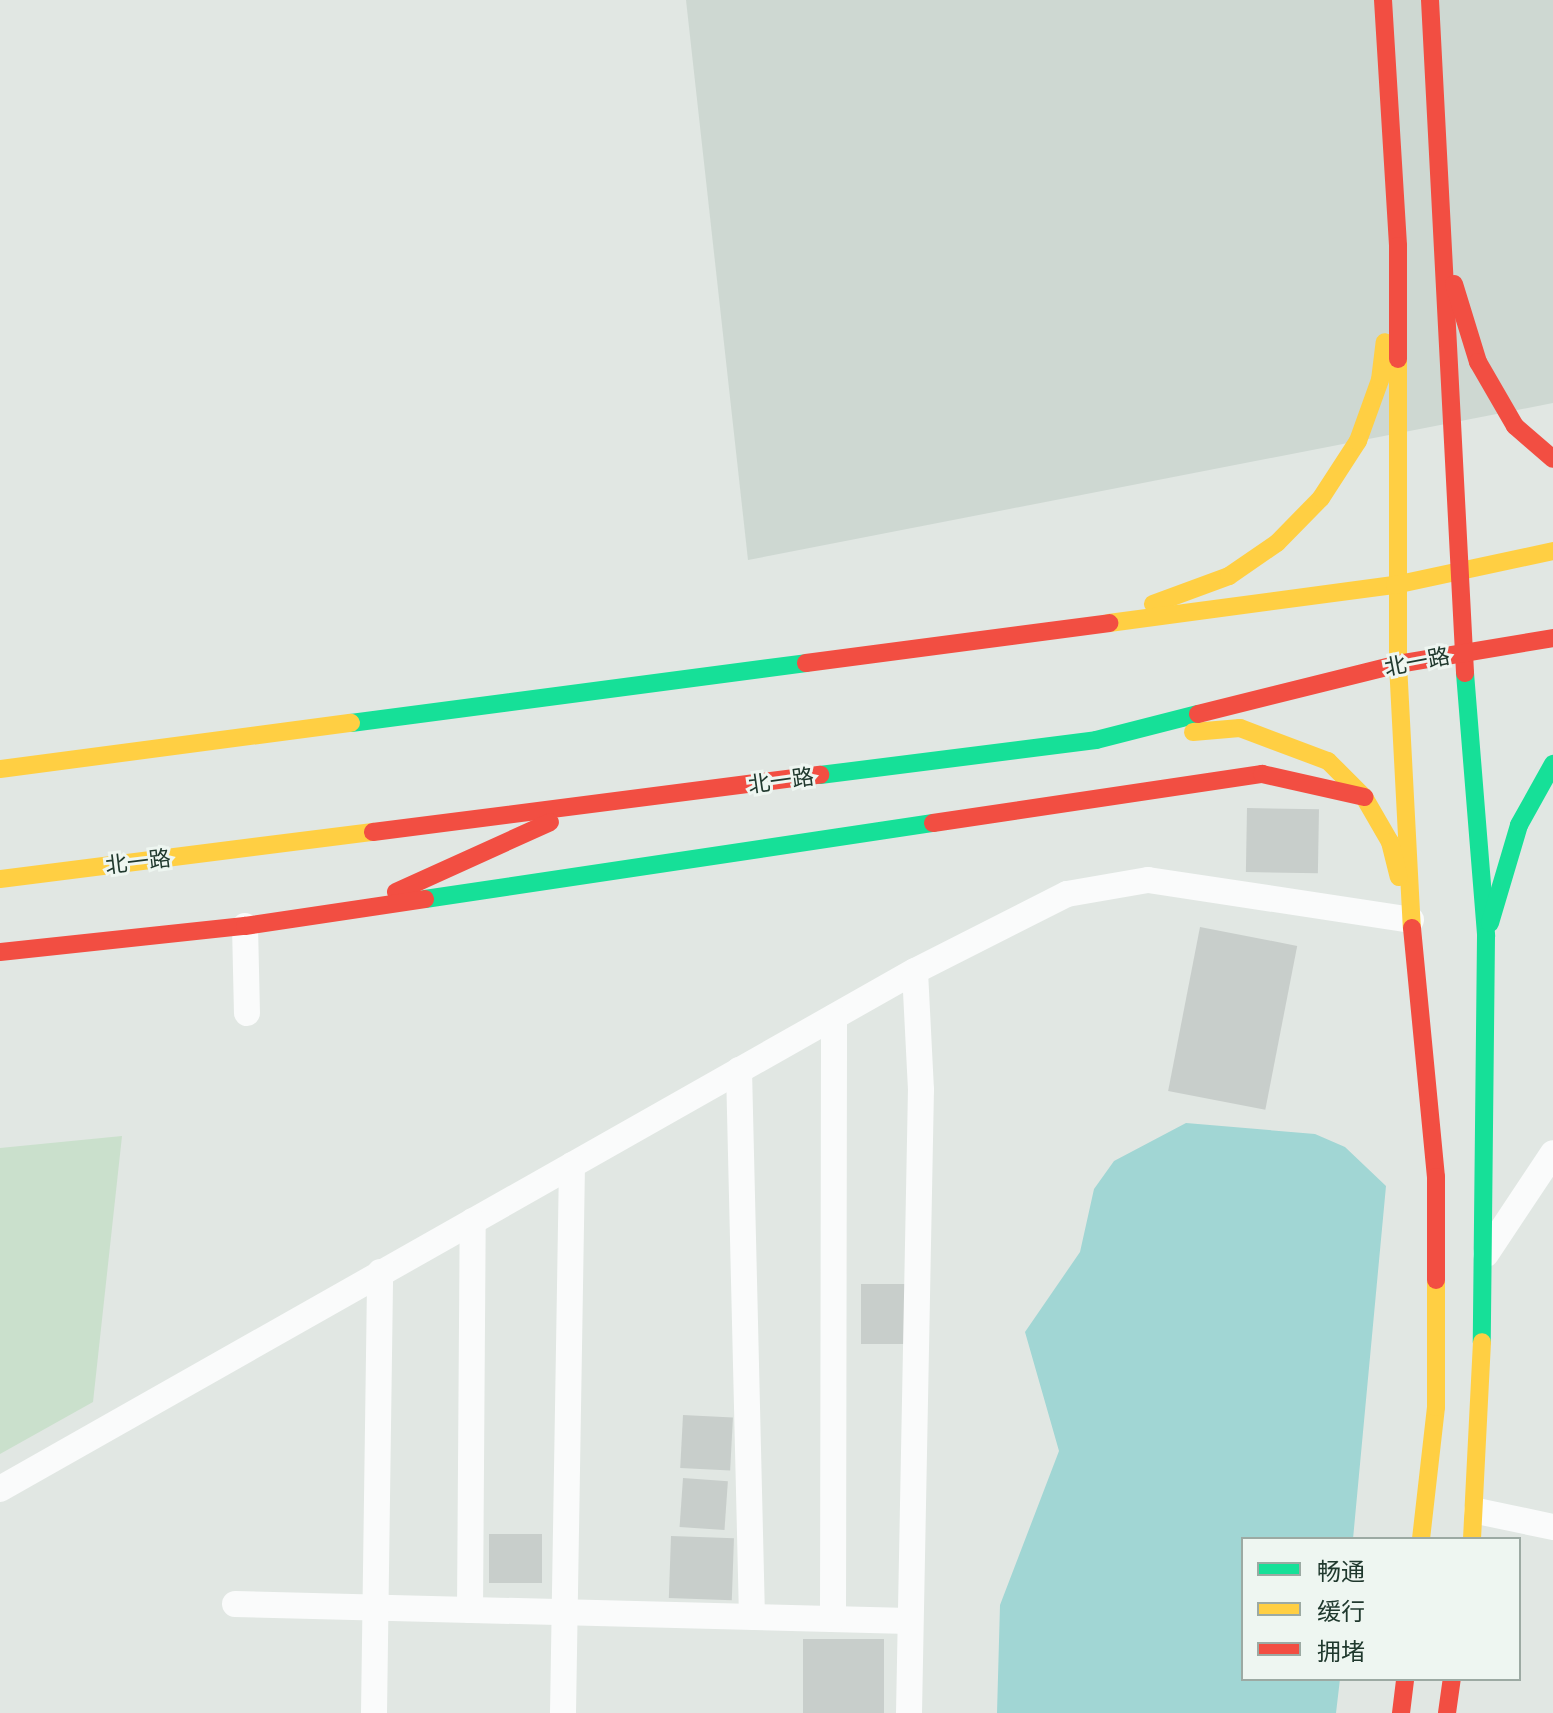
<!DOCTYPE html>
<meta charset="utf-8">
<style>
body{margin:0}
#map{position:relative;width:1553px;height:1713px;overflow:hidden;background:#e1e7e3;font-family:"PT Sans","Noto Sans SC",sans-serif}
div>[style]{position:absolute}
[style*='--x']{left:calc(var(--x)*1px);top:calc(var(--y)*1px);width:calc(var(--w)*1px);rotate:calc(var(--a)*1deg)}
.built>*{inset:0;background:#ced8d2}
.green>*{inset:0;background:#cae0cc}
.water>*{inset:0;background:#a1d6d4}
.building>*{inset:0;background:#c8cecb;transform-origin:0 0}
.street>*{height:26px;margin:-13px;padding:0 13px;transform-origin:13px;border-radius:13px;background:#fafbfb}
.fast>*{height:18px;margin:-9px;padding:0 9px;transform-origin:9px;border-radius:9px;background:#16e098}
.slow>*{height:18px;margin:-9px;padding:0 9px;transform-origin:9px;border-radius:9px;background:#ffcf43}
.jam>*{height:18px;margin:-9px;padding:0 9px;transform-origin:9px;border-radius:9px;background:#f24e42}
span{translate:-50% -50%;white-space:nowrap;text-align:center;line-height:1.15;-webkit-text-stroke:6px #eef6f1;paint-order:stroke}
.street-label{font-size:22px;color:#20392e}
.legend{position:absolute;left:1241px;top:1537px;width:280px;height:144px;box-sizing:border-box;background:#eef6f1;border:2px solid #9caaa3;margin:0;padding:10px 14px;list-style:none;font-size:24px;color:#20392e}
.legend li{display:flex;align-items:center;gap:16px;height:40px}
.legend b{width:40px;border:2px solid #9caaa3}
</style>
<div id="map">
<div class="built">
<div style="clip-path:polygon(686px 0,1553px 0,1553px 403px,748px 560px)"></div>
</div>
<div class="green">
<div style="clip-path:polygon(122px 1136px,93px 1402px,0 1454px,0 1148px)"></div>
</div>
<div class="water">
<div style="clip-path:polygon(1186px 1123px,1315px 1134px,1345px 1147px,1386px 1186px,1353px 1539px,1243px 1539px,1243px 1679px,1340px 1679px,1336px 1713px,997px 1713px,1000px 1605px,1059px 1451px,1025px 1332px,1080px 1252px,1094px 1189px,1114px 1161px)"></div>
</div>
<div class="building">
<div style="left:1247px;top:808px;width:72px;height:64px;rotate:1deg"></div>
<div style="left:1200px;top:927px;width:99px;height:167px;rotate:11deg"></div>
<div style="left:910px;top:1284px;width:60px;height:49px;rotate:90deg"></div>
<div style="left:683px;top:1415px;width:50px;height:53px;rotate:3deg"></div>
<div style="left:683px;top:1478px;width:45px;height:49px;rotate:4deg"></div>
<div style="left:542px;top:1534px;width:49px;height:53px;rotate:90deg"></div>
<div style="left:671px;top:1536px;width:63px;height:62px;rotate:2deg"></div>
<div style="left:803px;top:1639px;width:81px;height:74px"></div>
</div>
<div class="street">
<div style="--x:245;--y:926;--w:87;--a:88.7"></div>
<div style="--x:739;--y:1070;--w:547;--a:88.64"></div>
<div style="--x:1486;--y:1254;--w:121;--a:-56.4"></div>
<div style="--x:0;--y:1489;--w:1051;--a:-29.52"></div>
<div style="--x:915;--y:971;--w:170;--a:-26.9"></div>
<div style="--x:1067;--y:894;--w:82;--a:-9.8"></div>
<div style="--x:1148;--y:880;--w:266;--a:8.6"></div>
<div style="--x:1477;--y:1511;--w:78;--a:11.9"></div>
<div style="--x:235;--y:1604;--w:674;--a:1.44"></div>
<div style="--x:470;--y:1610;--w:389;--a:-89.6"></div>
<div style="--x:833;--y:1619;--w:602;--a:-89.9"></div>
<div style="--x:374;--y:1713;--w:441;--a:-89.2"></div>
<div style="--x:563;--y:1713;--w:548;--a:-89.06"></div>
<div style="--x:909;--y:1713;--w:623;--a:-88.9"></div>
<div style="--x:921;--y:1090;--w:119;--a:-92.9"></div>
</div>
<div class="fast">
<div style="--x:1465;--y:673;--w:264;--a:85.4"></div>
<div style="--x:1486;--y:936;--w:406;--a:90.6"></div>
<div style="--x:351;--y:723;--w:459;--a:-7.5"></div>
<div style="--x:820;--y:775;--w:278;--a:-7.2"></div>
<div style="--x:1096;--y:740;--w:105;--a:-14.3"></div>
<div style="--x:425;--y:899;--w:514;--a:-8.51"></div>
<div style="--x:1490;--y:923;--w:102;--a:-73.5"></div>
<div style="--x:1519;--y:825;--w:70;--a:-60.9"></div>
</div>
<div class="slow">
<div style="--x:1398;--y:359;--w:305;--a:90"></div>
<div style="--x:1398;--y:664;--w:264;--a:87"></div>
<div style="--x:1153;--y:604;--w:81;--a:-20.2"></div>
<div style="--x:1229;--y:576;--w:58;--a:-34.5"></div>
<div style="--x:1277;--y:543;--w:63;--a:-45.6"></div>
<div style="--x:1321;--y:498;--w:68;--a:-57"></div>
<div style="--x:1358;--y:441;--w:65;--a:-70.2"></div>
<div style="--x:1380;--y:380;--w:38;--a:-83"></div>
<div style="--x:1109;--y:623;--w:289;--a:-7.6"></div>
<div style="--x:1395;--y:585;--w:162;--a:-12.1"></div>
<div style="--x:1193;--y:732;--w:47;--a:-4.9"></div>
<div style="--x:1240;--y:728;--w:94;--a:20.6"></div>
<div style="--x:1328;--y:761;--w:51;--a:45"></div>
<div style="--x:1364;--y:797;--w:52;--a:60"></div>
<div style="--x:1390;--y:842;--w:36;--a:76"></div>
<div style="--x:0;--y:769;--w:354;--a:-7.5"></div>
<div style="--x:0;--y:879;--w:376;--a:-7.2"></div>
<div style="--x:1421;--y:1539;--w:133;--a:-83.5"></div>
<div style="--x:1436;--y:1407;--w:127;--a:-90"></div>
<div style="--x:1472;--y:1539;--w:197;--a:-87.1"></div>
</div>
<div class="jam">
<div style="--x:1383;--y:0;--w:246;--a:86.5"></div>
<div style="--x:1398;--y:246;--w:113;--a:90"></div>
<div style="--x:1430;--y:0;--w:674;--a:87.02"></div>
<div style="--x:1454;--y:284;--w:82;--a:72.9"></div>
<div style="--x:1478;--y:362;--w:74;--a:60"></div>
<div style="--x:1515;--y:426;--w:50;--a:41"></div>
<div style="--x:806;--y:663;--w:306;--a:-7.5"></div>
<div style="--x:1198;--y:714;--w:206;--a:-14"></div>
<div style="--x:1398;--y:664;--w:157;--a:-9.5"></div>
<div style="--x:933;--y:823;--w:333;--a:-8.5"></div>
<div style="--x:1262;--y:774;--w:105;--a:12.7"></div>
<div style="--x:373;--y:832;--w:451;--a:-7.3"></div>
<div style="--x:396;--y:892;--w:169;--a:-24.4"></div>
<div style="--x:1412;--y:928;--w:250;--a:84.5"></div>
<div style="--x:1436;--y:1177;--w:103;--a:90"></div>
<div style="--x:0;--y:952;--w:246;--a:-6.1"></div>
<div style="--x:245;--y:926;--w:182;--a:-8.5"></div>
<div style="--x:1401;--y:1713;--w:34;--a:-83"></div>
<div style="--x:1447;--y:1713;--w:34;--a:-82"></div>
</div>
<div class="street-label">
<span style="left:1417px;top:662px;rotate:-11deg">北一路</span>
<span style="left:781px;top:781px;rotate:-8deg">北一路</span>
<span style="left:138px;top:862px;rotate:-7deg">北一路</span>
</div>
<ul class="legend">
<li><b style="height:10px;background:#16e098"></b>畅通</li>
<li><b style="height:10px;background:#ffcf43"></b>缓行</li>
<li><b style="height:10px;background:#f24e42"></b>拥堵</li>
</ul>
</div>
